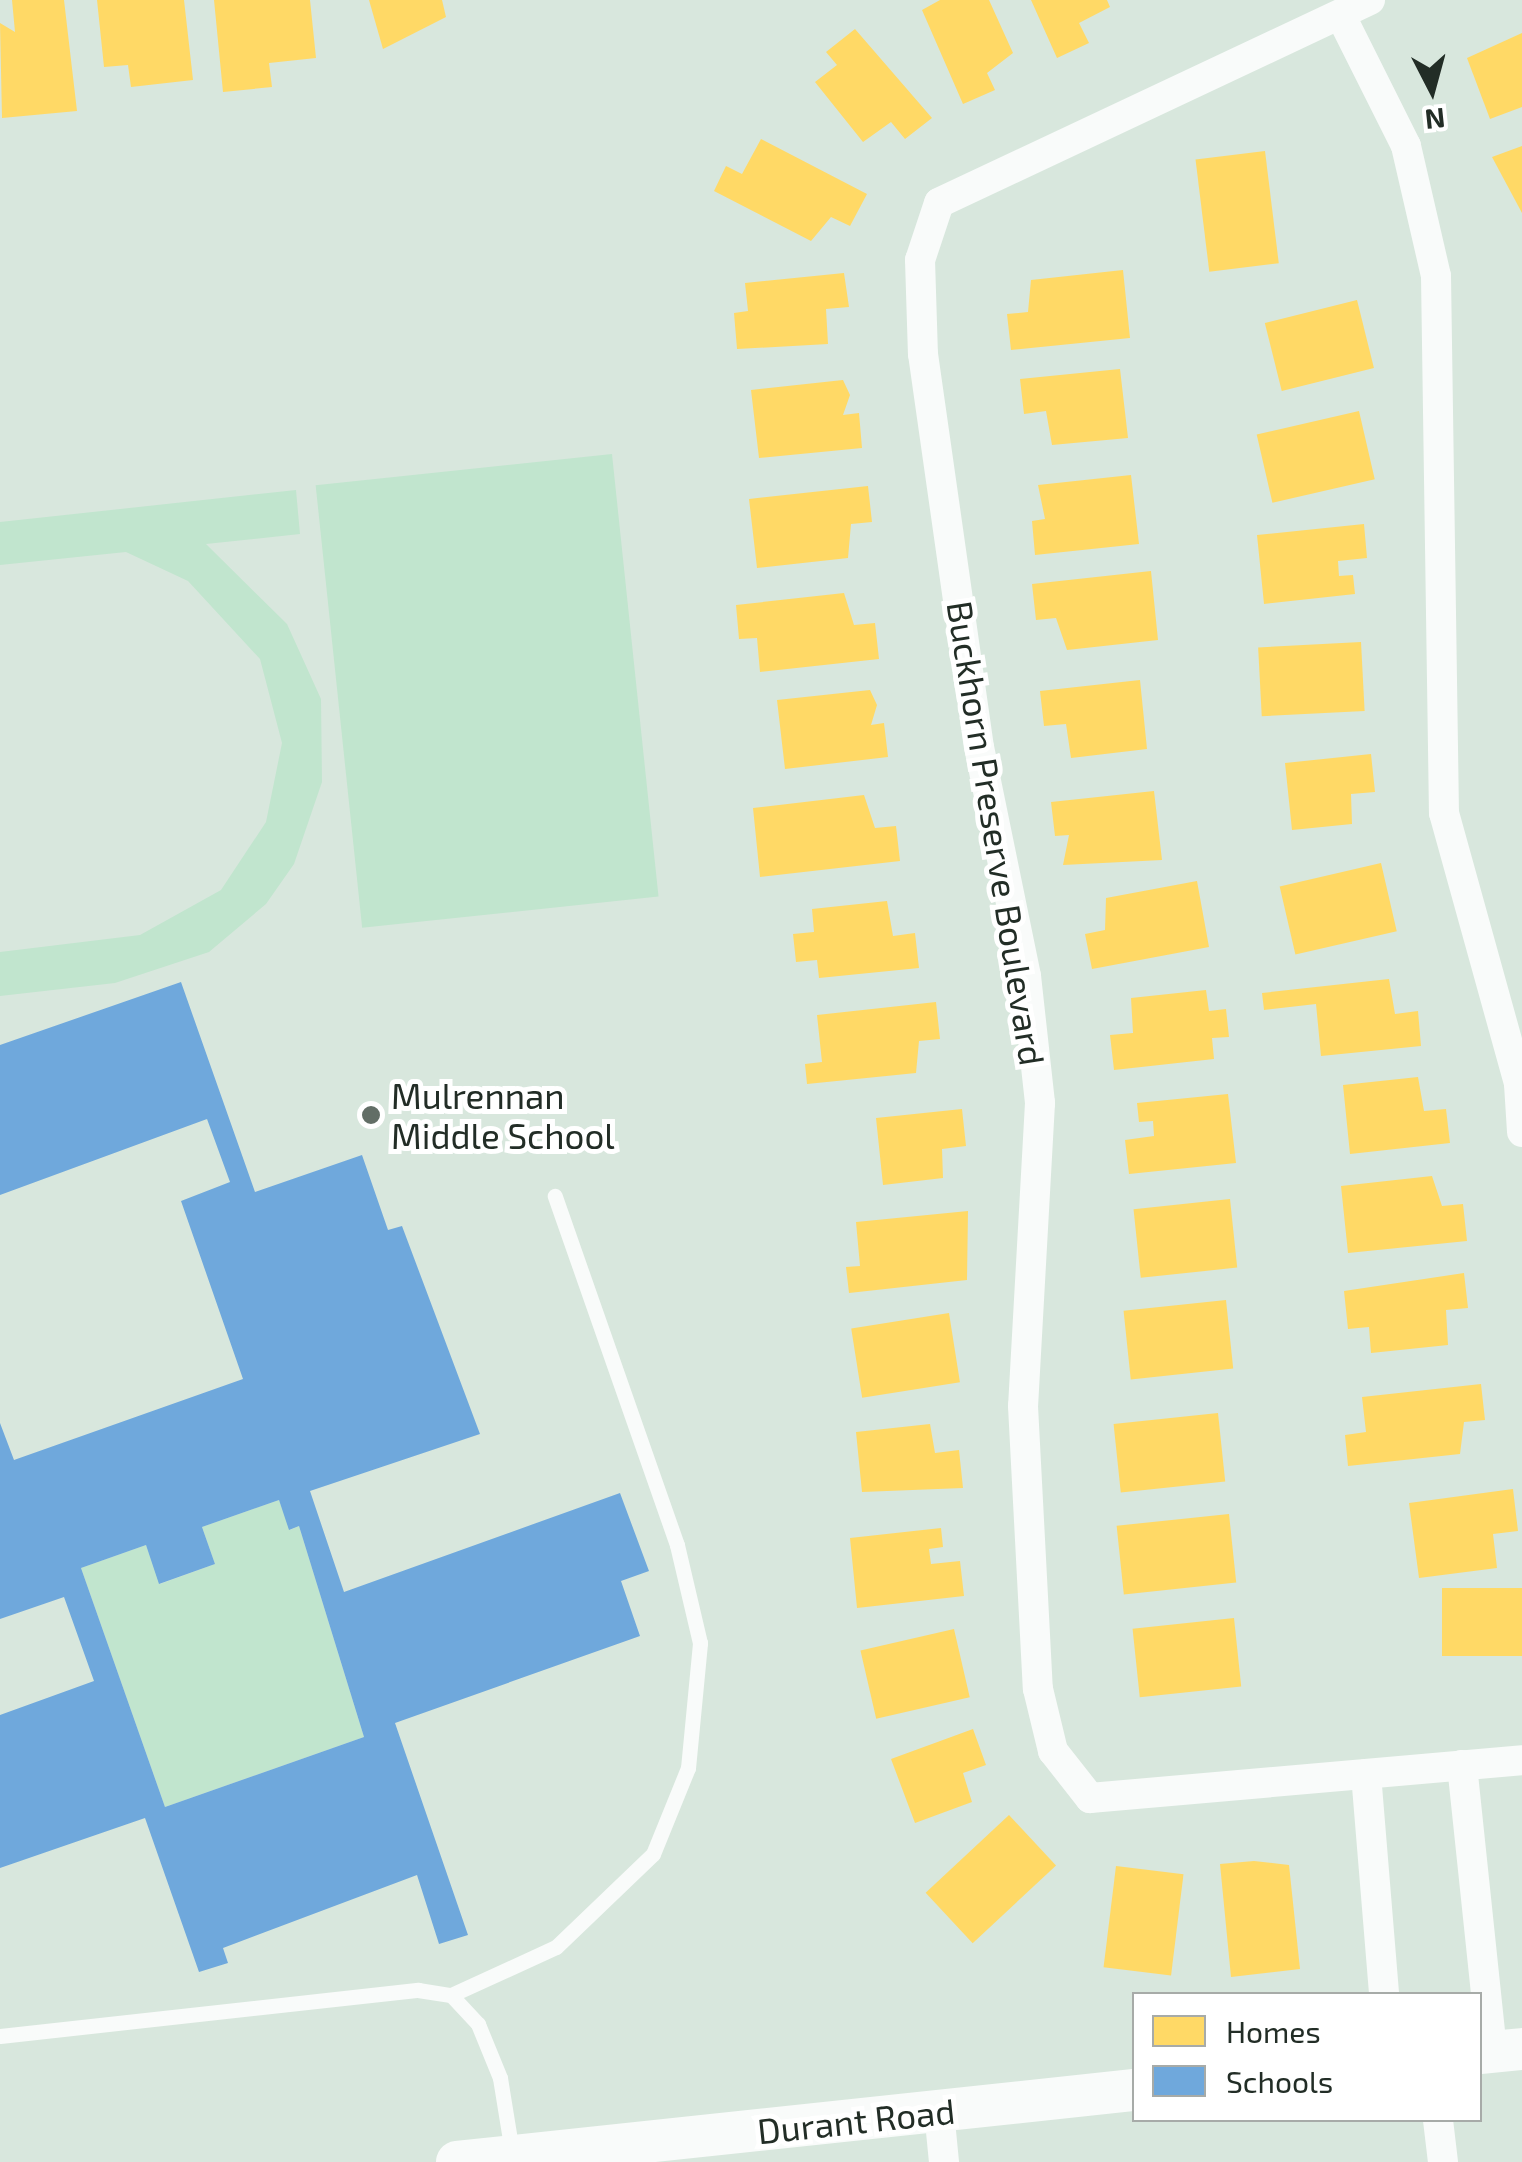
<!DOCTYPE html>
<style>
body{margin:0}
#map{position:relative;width:1522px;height:2162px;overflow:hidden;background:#d8e7dd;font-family:"Exo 2",sans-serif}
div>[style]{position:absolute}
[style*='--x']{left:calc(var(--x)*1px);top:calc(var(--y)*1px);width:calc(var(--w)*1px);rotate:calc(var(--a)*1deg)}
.green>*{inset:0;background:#c1e5ce;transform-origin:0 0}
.homes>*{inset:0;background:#ffd966;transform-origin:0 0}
.schools>*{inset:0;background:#6fa8dc}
.lane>*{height:15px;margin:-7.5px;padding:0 7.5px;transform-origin:7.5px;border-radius:7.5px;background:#f9fbfa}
.street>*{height:30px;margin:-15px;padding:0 15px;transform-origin:15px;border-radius:15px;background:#f9fbfa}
.secondary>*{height:42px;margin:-21px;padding:0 21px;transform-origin:21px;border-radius:21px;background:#f9fbfa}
.dots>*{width:28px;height:28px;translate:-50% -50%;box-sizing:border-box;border:5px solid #fff;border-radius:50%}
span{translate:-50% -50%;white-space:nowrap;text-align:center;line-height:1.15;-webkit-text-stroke:10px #fff;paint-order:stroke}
.street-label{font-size:35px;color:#222d26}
.poi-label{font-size:35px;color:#222d26}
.left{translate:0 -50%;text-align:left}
.legend{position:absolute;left:1132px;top:1992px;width:350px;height:130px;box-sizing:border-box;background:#fff;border:2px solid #a7aba8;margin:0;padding:12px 18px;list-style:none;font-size:30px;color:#222d26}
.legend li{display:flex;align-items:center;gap:20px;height:50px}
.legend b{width:50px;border:2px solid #a7aba8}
.north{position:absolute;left:1382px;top:40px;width:100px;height:100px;-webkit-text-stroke:8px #fff;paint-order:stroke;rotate:174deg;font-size:28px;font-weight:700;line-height:40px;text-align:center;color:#222d26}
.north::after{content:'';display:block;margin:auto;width:35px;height:45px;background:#222d26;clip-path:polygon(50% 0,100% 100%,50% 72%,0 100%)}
</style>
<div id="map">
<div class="green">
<div style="left:612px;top:454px;width:445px;height:298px;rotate:84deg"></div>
<div style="clip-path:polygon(296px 490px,300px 534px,206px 544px,287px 624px,321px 699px,322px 782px,294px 864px,266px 904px,209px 952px,115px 983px,0 996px,0 952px,140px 935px,221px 890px,266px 822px,282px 743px,260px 659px,188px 581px,126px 552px,0 565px,0 522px)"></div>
<div style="clip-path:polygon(279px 1500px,290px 1530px,299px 1526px,364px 1737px,165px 1807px,81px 1568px,146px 1545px,160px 1584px,215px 1564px,202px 1527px)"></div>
</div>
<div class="homes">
<div style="clip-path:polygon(12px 0,64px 0,77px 111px,2px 118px,0 23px,15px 32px)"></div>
<div style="clip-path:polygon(97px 0,184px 0,193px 80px,131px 87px,128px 65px,104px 67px)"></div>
<div style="clip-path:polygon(214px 0,310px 0,316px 58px,269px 63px,272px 87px,223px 92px)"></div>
<div style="clip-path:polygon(369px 0,442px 0,446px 17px,383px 49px)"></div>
<div style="clip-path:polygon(940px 0,989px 0,1013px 53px,987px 73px,995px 90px,963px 104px,922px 10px)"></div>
<div style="clip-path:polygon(1031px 0,1107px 0,1110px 7px,1079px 23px,1089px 43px,1057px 58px)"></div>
<div style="clip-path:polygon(855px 29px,932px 118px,905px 139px,891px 122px,863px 142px,815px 82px,837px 65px,826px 52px)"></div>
<div style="clip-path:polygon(1522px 33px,1522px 107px,1490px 119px,1467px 58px)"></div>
<div style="clip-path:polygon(761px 139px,867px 194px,850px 226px,831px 217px,811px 241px,714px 191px,726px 166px,742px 174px)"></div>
<div style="clip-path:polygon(1522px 146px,1522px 213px,1492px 157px)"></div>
<div style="left:1265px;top:151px;width:113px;height:70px;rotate:83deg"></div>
<div style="clip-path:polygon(1123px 270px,1130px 338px,1011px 350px,1007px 314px,1028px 312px,1031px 280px)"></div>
<div style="clip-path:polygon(844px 273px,849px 307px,826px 309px,828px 344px,737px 349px,734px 313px,748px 311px,745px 283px)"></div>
<div style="left:1357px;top:300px;width:70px;height:95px;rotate:76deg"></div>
<div style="clip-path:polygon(1120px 369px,1128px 438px,1052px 445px,1046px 411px,1024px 414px,1020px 379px)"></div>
<div style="clip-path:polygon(843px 380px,850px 395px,843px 415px,859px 413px,862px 448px,759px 458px,751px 390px)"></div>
<div style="left:1359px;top:411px;width:70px;height:105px;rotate:77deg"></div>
<div style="clip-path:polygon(1131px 475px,1139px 544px,1035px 555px,1032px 521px,1045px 519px,1038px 485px)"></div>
<div style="clip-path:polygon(868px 486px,872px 522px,851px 524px,848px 558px,757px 568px,749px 499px)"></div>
<div style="clip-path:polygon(1364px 524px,1367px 558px,1338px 561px,1339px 576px,1353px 575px,1355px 594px,1264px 604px,1257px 535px)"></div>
<div style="clip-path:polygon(1151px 571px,1158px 640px,1067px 650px,1056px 618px,1036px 620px,1032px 584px)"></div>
<div style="clip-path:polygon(844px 593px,854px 625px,875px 623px,879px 659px,760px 672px,757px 638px,739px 639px,736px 605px)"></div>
<div style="left:1361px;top:642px;width:69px;height:103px;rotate:87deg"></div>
<div style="clip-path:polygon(1140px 680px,1147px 749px,1071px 758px,1066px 724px,1044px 726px,1040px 691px)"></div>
<div style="clip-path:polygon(870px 690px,877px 705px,871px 725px,884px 723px,888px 757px,785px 769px,777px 700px)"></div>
<div style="clip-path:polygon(1371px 754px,1375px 792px,1351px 794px,1352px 824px,1292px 830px,1285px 763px)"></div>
<div style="clip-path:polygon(1154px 791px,1162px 860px,1063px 865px,1069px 835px,1055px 836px,1051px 802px)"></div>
<div style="clip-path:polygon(864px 795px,875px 828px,896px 826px,900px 861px,760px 877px,753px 808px)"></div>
<div style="left:1381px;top:863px;width:70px;height:104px;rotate:77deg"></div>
<div style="clip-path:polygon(1197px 881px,1209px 947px,1092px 969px,1085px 934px,1105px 930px,1106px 898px)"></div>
<div style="clip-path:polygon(887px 901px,893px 936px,915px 933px,919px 968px,819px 978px,817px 960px,796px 962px,793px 934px,814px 932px,812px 909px)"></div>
<div style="clip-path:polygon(1389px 979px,1395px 1014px,1418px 1011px,1421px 1046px,1321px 1056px,1316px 1004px,1264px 1010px,1262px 993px)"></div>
<div style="clip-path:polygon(1206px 990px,1209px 1011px,1226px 1009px,1229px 1037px,1212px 1038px,1214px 1059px,1114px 1070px,1110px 1035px,1133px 1033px,1131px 998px)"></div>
<div style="clip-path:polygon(936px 1002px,940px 1039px,919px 1041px,916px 1073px,807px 1084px,805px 1064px,822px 1062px,817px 1015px)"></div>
<div style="clip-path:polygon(1418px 1077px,1424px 1111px,1446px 1109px,1450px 1143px,1350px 1154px,1343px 1085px)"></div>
<div style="clip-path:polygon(1228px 1094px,1236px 1163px,1129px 1174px,1125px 1140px,1154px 1136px,1153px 1121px,1139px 1122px,1137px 1103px)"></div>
<div style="clip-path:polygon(962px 1109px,966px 1146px,942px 1149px,943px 1178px,883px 1185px,876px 1118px)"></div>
<div style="clip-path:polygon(1432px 1176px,1442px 1206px,1463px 1204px,1467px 1241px,1348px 1253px,1341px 1186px)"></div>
<div style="left:1230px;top:1199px;width:69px;height:97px;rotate:84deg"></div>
<div style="clip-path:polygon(968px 1211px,967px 1280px,849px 1293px,846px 1267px,860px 1266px,856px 1222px)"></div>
<div style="clip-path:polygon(1464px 1273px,1468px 1308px,1446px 1310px,1448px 1345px,1371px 1353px,1369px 1327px,1348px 1329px,1344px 1291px)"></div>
<div style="left:1226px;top:1300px;width:69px;height:103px;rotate:84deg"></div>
<div style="left:949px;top:1313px;width:70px;height:99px;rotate:81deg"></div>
<div style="clip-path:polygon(1481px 1384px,1485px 1420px,1464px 1422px,1460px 1454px,1348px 1466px,1345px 1435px,1366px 1432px,1362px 1397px)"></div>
<div style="left:1218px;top:1413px;width:69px;height:105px;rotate:84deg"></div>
<div style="clip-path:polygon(930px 1424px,935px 1453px,959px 1450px,963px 1488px,862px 1492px,856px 1432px)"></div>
<div style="clip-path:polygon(1513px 1489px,1518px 1531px,1493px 1534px,1497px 1568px,1419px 1578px,1409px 1503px)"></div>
<div style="left:1229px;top:1514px;width:69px;height:113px;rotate:84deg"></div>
<div style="clip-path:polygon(941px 1528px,943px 1547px,929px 1549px,931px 1564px,960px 1561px,964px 1596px,857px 1608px,850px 1538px)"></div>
<div style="left:1522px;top:1588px;width:68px;height:80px;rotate:90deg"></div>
<div style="left:1234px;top:1618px;width:69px;height:102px;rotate:84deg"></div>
<div style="left:954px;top:1629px;width:70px;height:96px;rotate:77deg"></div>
<div style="clip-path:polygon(973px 1729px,986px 1765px,963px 1773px,972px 1802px,915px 1823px,891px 1759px)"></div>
<div style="left:1009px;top:1815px;width:69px;height:114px;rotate:47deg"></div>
<div style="clip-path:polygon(1254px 1861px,1289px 1865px,1300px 1969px,1231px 1977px,1220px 1864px)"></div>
<div style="left:1116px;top:1866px;width:68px;height:102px;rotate:7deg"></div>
</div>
<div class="schools">
<div style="clip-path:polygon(evenodd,181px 982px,255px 1192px,362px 1155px,388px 1230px,402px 1226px,480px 1434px,310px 1491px,344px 1592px,620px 1493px,649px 1571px,621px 1581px,640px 1636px,395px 1723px,468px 1935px,439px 1944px,417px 1875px,223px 1948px,228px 1963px,199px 1972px,145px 1818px,0 1868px,0 1715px,94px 1681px,64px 1597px,0 1619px,0 1423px,14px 1460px,243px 1379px,181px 1201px,230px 1182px,207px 1119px,0 1195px,0 1045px,181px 982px,279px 1500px,289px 1530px,299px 1526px,364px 1737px,165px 1807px,81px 1568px,146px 1545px,159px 1584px,215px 1564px,202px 1527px,279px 1500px)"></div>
</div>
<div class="lane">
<div style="--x:451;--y:1995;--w:115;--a:-24.6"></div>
<div style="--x:556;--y:1947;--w:134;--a:-43.8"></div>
<div style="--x:653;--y:1854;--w:93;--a:-67.9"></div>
<div style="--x:688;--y:1768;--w:126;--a:-84.5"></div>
<div style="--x:700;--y:1643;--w:101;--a:-103.2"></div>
<div style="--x:677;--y:1545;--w:370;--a:-109.3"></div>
<div style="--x:0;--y:2036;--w:421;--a:-6.3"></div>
<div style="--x:418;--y:1990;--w:33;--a:9"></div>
<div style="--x:451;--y:1995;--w:40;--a:47"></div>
<div style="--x:478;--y:2024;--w:58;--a:67.8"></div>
<div style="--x:500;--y:2078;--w:75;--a:80.8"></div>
</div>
<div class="street">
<div style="--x:1370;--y:0;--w:476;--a:154.8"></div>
<div style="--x:939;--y:203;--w:60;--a:108.4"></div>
<div style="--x:920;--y:260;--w:94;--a:88.2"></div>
<div style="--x:923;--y:354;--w:397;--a:81.9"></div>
<div style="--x:979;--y:747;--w:234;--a:78.4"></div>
<div style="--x:1026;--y:976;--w:128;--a:83.7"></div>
<div style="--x:1040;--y:1103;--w:303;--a:93.2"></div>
<div style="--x:1023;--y:1406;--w:283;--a:87"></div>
<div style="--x:1038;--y:1689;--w:64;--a:76.4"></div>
<div style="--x:1053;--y:1751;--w:60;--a:51.8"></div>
<div style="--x:1090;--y:1798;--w:434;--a:-5"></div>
<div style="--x:1341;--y:16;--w:145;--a:63.4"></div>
<div style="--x:1406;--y:146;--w:133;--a:77"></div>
<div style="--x:1436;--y:276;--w:537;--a:89.15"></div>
<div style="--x:1444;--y:813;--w:281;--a:74.5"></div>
<div style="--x:1519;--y:1084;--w:48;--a:86.4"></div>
<div style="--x:1462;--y:1765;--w:289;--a:84"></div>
<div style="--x:1366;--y:1774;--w:221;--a:85.3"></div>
<div style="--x:939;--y:2111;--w:51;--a:84.4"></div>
<div style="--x:1438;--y:2120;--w:42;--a:83.2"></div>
</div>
<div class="secondary">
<div style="--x:1480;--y:2053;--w:42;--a:-5.4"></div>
<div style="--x:457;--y:2162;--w:681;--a:-6.07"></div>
</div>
<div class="dots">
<div style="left:371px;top:1115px;background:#626e66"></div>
</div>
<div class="street-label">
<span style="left:997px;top:833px;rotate:81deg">Buckhorn Preserve Boulevard</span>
<span style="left:856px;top:2120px;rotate:-6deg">Durant Road</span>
</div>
<div class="poi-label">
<span class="left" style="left:391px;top:1115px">Mulrennan<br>Middle School</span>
</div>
<ul class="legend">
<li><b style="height:28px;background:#ffd966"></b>Homes</li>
<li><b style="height:28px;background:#6fa8dc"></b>Schools</li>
</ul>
<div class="north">N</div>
</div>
